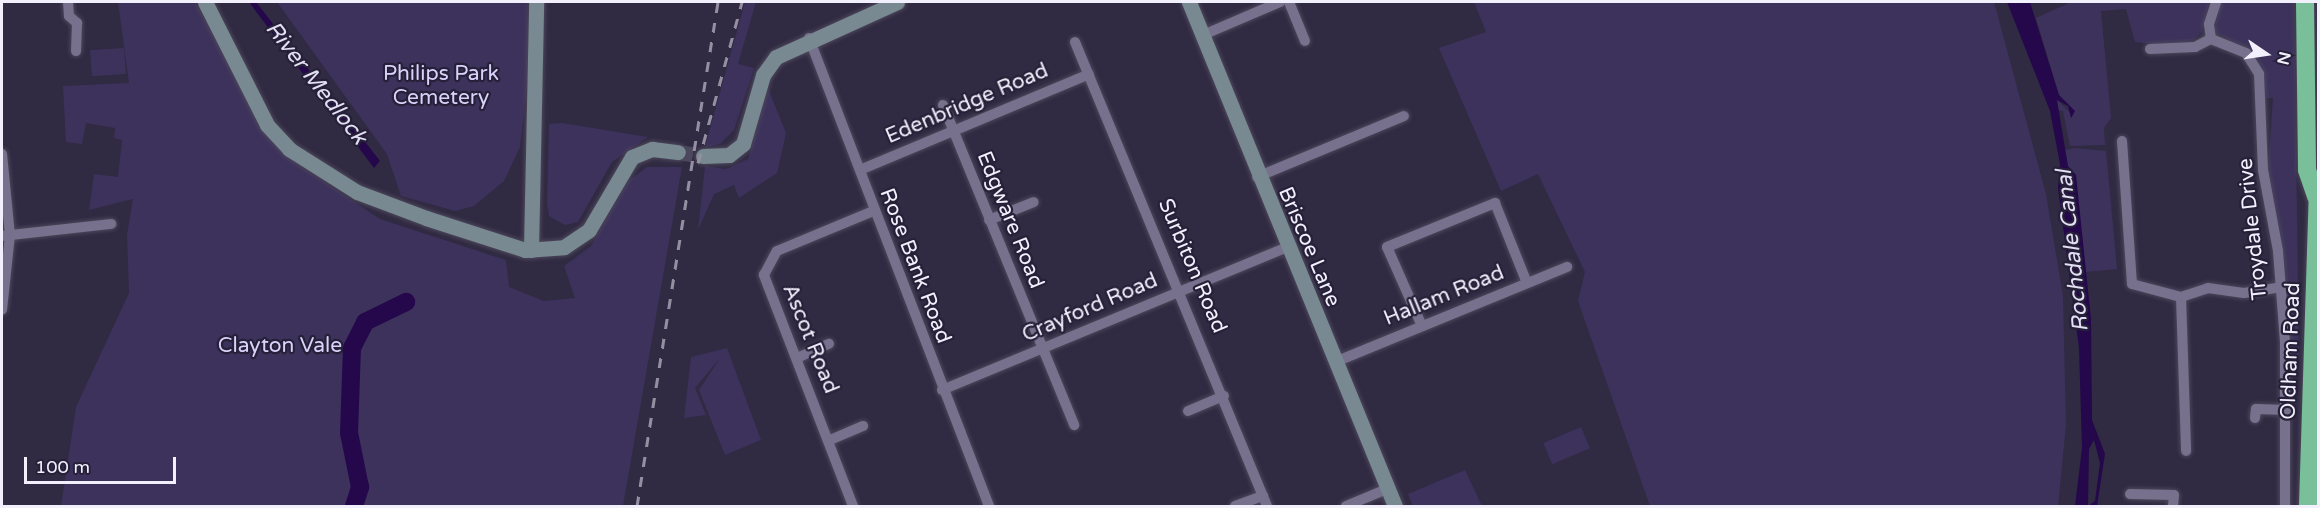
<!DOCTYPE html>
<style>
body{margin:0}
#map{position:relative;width:2320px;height:508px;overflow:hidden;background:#302a42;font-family:"Varela Round",sans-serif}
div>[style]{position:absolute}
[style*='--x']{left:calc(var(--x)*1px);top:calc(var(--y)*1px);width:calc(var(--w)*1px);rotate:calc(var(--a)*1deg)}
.green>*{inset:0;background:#3d325c;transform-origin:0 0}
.water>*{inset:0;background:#25074c}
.river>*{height:18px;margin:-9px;padding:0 9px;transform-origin:9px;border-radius:9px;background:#25074c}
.secondary-tunnel>*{height:15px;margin-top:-7.5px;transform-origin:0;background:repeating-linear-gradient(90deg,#4d485e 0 15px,transparent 0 23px)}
.roads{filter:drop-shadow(0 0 2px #4c475b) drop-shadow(0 0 2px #4c475b)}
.street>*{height:10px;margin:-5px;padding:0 5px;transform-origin:5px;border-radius:5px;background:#77718d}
.secondary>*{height:15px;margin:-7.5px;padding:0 7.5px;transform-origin:7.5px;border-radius:7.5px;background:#788991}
.highway>*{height:18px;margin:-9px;padding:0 9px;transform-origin:9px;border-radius:9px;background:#79c09a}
.rail>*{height:3px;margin-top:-1.5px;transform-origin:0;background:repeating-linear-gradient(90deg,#9490a2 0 10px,transparent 0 20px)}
span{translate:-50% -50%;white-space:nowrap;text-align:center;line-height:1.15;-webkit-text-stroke:4.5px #262038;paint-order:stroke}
.park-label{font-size:21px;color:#dbd2fb}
.street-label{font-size:21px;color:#f2f0fd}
.water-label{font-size:22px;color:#e3dff4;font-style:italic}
.frame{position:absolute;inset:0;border:3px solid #f2f0fd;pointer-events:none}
.north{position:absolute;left:2236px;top:24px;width:60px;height:60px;-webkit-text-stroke:4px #262038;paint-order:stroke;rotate:103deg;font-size:16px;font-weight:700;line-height:24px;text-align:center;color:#f2f0fd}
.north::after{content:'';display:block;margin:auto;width:21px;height:27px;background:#f2f0fd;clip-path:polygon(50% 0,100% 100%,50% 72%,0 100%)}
.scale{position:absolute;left:24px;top:457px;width:152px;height:27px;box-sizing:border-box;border:3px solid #f2f0fd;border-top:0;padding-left:8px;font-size:18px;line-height:21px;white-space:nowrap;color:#f2f0fd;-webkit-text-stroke:4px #262038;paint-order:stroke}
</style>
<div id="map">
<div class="green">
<div style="clip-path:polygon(118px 2px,195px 2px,270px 138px,297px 164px,380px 219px,506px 260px,509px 287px,544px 301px,575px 298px,564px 266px,591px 246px,628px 181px,647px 167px,682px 167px,623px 506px,61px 506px,76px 407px,129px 293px,127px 235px,133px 199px,89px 210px,94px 174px,118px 177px,122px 140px,114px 138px,115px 128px,86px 123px,82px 144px,66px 142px,63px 86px,129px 83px)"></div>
<div style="clip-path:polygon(277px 2px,527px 2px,529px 66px,520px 147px,504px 181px,474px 206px,455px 211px,401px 196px,387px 154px)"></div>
<div style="clip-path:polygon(745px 2px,756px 2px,738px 64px,754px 68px,734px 130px,720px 144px,705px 147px)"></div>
<div style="clip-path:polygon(1474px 2px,1994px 2px,2046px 194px,2063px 296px,2066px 425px,2058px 506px,1650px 506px,1578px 301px,1585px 272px,1538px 174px,1501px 191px,1439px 48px,1486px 32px)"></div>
<div style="clip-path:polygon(2071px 2px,2209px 2px,2202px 32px,2193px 40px,2160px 45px,2135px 42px,2126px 9px,2101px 11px,2111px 118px,2104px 128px,2105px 145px,2070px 146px,2063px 111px,2056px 110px,2057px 100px,2075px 117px,2059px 95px,2036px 18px)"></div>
<div style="clip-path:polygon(2221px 2px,2294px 2px,2299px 357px,2293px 357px,2268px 173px,2273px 98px,2266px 98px,2264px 73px,2253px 53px,2214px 32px)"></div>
<div style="left:124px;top:48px;width:26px;height:34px;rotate:86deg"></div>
<div style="clip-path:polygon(768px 88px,786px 133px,777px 173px,739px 198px,734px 185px,714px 194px,698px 230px,705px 166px,726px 169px,748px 159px)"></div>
<div style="clip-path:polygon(562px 123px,648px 137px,612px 162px,578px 222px,565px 225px,549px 216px,547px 204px,549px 124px)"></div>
<div style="clip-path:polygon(2075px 148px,2106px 151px,2117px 269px,2085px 272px,2065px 150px)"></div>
<div style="clip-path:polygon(727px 348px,761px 440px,725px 455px,699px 390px,720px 358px,695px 388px,706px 415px,684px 418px,691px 357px)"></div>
<div style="left:1581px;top:427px;width:23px;height:41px;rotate:67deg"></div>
<div style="clip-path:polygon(1465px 470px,1482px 506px,1413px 506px,1408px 494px)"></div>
</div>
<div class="water">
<div style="clip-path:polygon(249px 2px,256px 2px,380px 161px,374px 168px)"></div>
<div style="clip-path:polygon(evenodd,2007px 2px,2030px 2px,2059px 95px,2075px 111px,2071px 118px,2068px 106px,2057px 100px,2068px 166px,2076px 175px,2091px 319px,2092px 420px,2105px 454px,2097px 506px,2075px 506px,2082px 448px,2079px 348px,2058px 188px,2060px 164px,2050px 111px,2007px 2px,2094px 440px,2100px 463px,2095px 501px,2088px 506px,2089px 449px,2094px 440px)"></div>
</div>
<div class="river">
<div style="--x:354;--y:506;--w:20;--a:-72"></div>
<div style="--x:360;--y:487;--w:55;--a:-101.5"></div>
<div style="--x:349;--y:433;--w:85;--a:-88"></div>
<div style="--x:352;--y:348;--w:29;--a:-63"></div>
<div style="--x:365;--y:322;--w:46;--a:-26"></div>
</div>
<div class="secondary-tunnel">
<div style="--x:678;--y:152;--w:25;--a:9"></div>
</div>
<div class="roads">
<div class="street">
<div style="--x:68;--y:2;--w:14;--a:86"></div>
<div style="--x:69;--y:16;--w:11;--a:41"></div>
<div style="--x:77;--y:23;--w:28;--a:92"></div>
<div style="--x:1289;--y:2;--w:42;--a:67.7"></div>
<div style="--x:1203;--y:35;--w:84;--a:-23.2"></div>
<div style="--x:809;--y:38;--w:501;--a:68.96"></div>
<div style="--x:2211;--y:39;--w:38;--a:22"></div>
<div style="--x:2246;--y:53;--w:25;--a:58"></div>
<div style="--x:2259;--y:74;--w:96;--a:87.6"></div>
<div style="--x:2263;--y:170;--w:82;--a:79.5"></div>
<div style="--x:2278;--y:251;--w:92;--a:85.6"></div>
<div style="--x:2285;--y:343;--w:163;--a:90"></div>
<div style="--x:2211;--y:39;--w:15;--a:-98"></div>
<div style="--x:2209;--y:24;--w:23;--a:-72"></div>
<div style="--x:1075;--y:42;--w:502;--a:67.52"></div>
<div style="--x:2150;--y:49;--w:45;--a:-2.5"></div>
<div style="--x:2195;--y:47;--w:18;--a:-27"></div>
<div style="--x:943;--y:105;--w:346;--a:67.7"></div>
<div style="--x:2122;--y:141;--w:143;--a:86"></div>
<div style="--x:2132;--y:284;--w:51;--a:14.9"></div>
<div style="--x:2181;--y:297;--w:28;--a:-18"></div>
<div style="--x:2208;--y:288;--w:36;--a:8"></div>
<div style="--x:2244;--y:293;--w:36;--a:-9"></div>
<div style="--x:2;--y:154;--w:81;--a:84.4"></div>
<div style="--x:10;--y:235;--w:75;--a:96.1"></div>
<div style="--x:860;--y:170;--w:248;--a:-22.7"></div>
<div style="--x:1257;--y:177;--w:159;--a:-22.5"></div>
<div style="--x:989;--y:220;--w:48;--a:-21.8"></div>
<div style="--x:2;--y:236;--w:110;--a:-6.3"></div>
<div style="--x:2181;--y:297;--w:154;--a:88.1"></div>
<div style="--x:1422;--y:326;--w:86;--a:-113.9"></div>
<div style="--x:1387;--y:247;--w:117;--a:-22.2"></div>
<div style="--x:1495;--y:203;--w:86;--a:68.2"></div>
<div style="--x:797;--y:358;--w:35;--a:-24"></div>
<div style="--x:1335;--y:362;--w:251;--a:-22.3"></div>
<div style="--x:942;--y:390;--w:371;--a:-22.5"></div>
<div style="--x:1188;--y:411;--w:39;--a:-23"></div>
<div style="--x:2255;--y:418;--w:9;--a:-84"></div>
<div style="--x:2256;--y:409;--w:32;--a:2"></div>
<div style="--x:830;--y:440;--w:36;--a:-23"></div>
<div style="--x:2130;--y:494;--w:44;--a:1.3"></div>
<div style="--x:2174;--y:495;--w:11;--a:95"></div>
<div style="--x:853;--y:506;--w:248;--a:-111.1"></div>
<div style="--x:764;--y:275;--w:27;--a:-62"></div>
<div style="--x:777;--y:251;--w:102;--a:-22.5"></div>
<div style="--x:1235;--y:506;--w:30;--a:-20"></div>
<div style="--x:1346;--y:506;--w:44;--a:-22.5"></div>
</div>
<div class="secondary">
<div style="--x:205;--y:2;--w:138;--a:63.2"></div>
<div style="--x:267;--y:125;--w:33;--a:47"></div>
<div style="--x:289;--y:149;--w:80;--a:32.3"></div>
<div style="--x:357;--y:192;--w:74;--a:20.6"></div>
<div style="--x:426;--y:218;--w:104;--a:17.9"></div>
<div style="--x:525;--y:250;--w:39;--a:-4"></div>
<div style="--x:564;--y:247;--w:30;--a:-34"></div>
<div style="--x:589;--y:230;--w:85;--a:-59.5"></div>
<div style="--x:632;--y:157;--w:22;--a:-22"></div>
<div style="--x:652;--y:149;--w:26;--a:7"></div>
<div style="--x:1189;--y:2;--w:544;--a:67.77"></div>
<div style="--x:703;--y:156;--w:26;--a:-2"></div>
<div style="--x:729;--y:155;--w:18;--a:-38"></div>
<div style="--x:743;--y:144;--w:72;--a:-73.8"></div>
<div style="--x:763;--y:75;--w:22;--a:-54"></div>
<div style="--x:776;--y:57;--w:133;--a:-24.4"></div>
<div style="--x:531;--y:250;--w:248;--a:-88.8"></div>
</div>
<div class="highway">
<div style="--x:2305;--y:2;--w:168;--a:89.3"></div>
<div style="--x:2307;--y:170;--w:28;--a:71"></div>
<div style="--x:2308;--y:506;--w:323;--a:-88.2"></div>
</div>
</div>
<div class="rail">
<div style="--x:698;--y:163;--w:167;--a:-74.7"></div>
<div style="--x:637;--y:506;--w:510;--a:-80.87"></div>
</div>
<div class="park-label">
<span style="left:441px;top:86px">Philips Park<br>Cemetery</span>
<span style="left:280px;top:346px">Clayton Vale</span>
</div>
<div class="street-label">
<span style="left:967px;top:104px;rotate:-23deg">Edenbridge Road</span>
<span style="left:1010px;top:220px;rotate:68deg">Edgware Road</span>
<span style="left:2253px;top:229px;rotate:-96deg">Troydale Drive</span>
<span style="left:1309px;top:247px;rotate:67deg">Briscoe Lane</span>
<span style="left:915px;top:266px;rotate:69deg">Rose Bank Road</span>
<span style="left:1192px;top:266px;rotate:67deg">Surbiton Road</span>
<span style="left:1444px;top:296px;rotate:-22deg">Hallam Road</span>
<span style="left:1090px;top:308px;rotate:-23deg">Crayford Road</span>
<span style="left:810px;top:339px;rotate:68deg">Ascot Road</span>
<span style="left:2291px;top:351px;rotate:-88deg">Oldham Road</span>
</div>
<div class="water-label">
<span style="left:316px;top:83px;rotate:52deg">River Medlock</span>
<span style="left:2073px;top:251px;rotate:-96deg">Rochdale Canal</span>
</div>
<div class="frame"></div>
<div class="north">N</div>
<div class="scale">100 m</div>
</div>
